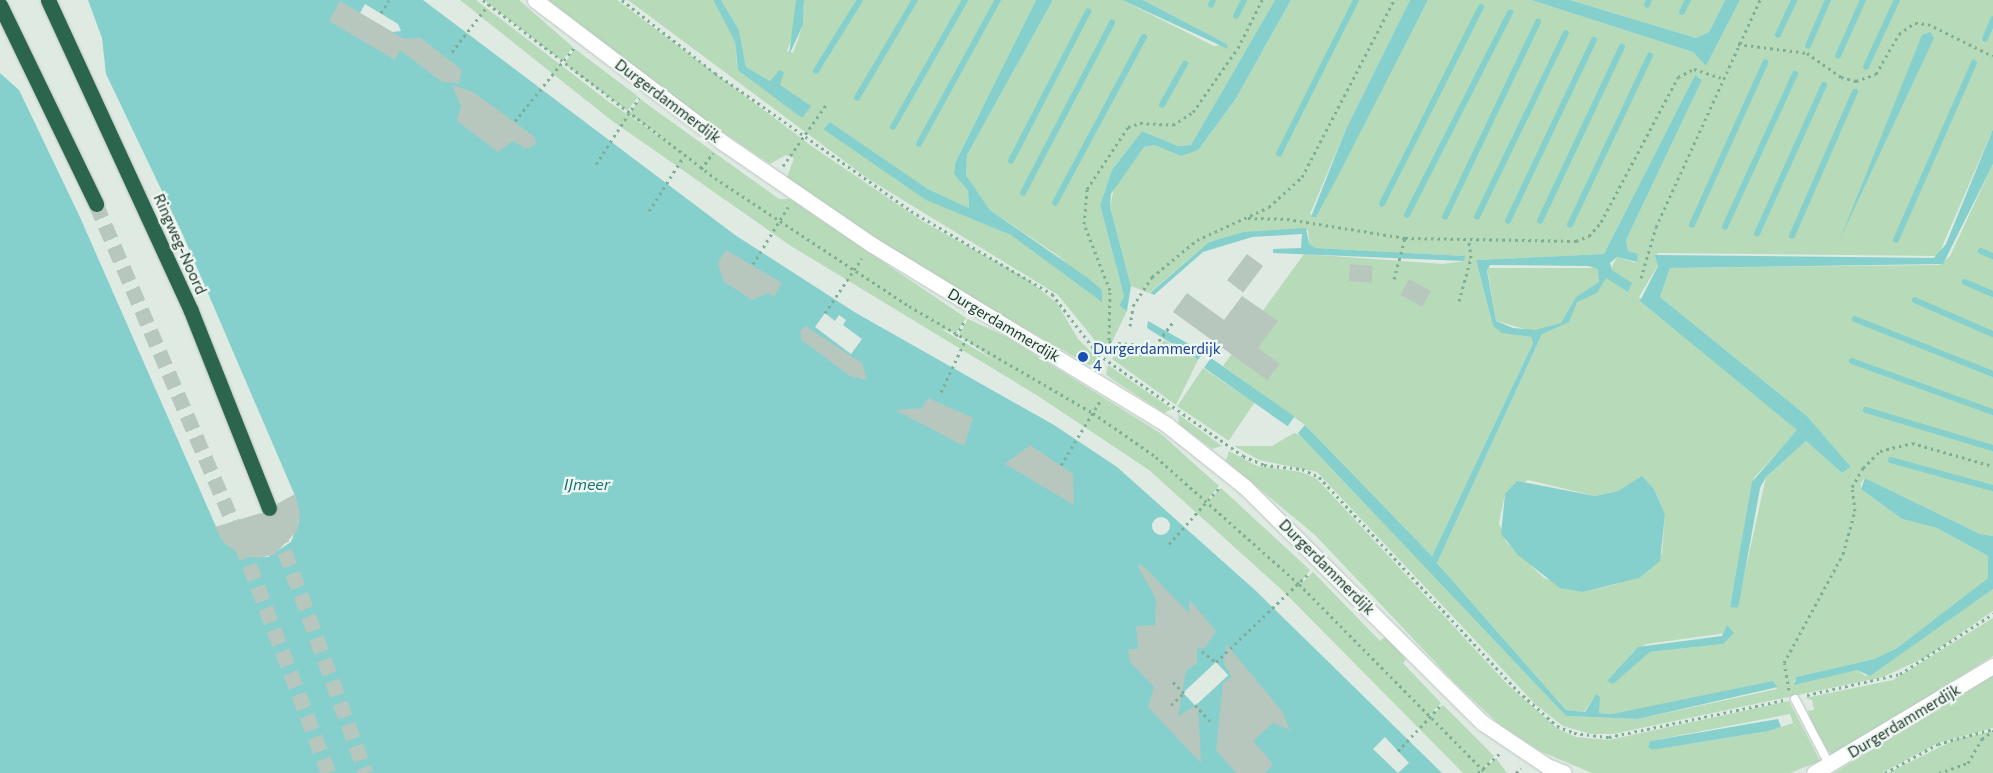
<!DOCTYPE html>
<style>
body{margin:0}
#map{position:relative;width:1993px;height:773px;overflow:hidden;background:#deeae2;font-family:Commissioner,sans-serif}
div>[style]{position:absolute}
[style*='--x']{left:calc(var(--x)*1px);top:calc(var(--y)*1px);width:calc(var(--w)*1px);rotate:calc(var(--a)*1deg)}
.green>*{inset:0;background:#b7dbb9;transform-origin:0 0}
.water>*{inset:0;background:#85d0cd;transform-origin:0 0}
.pier>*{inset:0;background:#deeae2;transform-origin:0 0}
.round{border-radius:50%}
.stream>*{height:5.5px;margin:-2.75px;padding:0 2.75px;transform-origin:2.75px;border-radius:2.75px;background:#85d0cd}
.building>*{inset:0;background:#b7c7be;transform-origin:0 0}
.highway-tunnel>*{height:15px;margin-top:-7.5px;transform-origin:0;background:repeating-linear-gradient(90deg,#b8c7be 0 15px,transparent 0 23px)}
.path>*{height:3px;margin-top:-1.5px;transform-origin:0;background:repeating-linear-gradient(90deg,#7eae96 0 2.5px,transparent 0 6.5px)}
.roads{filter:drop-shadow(0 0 1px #bcc4c0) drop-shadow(0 0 1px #bcc4c0)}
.lane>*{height:8px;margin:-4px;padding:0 4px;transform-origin:4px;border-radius:4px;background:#fff}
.street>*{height:15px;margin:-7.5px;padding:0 7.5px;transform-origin:7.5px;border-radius:7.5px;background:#fff}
.highway>*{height:15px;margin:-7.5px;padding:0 7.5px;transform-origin:7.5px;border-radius:7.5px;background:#2c654e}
.dots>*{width:14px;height:14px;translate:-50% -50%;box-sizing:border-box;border:2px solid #eef7f1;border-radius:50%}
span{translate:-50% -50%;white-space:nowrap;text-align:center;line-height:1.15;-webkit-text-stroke:4.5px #eef7f1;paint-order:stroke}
.street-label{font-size:15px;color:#20392d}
.transit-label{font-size:15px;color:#164399}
.left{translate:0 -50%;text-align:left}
.water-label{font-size:16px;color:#1a7572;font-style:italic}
</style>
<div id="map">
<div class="green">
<div style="clip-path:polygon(460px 0,476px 0,609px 102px,677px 148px,629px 114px,640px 99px,779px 199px,790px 199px,966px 318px,956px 333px,941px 329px,994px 360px,959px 335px,968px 319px,1007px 337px,1160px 433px,1219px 486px,1206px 502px,1221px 488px,1310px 570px,1297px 588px,1313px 572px,1380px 641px,1385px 637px,1406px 659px,1403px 663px,1441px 703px,1428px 717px,1443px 705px,1494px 756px,1481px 771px,1496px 758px,1507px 773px,1463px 773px,1283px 591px,1149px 470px,1038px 396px,791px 246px,611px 120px)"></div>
<div style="clip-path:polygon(484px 0,519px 0,573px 47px,562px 61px)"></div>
<div style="clip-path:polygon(548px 0,617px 0,813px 147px,922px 221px,1027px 279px,1057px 303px,1078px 339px,1101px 362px,1089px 365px,915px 266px,787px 177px,794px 158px,786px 155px,770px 164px,690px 110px)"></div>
<div style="clip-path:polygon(628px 0,713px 0,735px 42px,737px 65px,802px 118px,780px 85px,779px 70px,770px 81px,746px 67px,739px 30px,721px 0,796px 0,795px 30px,787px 51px,793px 53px,803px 25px,804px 0,1036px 0,955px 163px,954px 174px,968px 191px,969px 208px,928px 189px,830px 122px,823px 129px,972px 218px,1011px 235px,1103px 294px,1057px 255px,990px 210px,966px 175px,967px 155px,1053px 0,1122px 0,1214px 46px,1227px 44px,1143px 0,1275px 0,1191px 145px,1178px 146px,1142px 131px,1112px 170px,1100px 205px,1124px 296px,1119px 306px,1127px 311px,1106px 354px,1058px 295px,867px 178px)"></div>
<div style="clip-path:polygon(evenodd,1291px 0,1410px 0,1346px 129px,1310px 214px,1316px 216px,1428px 0,1531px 0,1693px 52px,1706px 66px,1740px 0,1993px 0,1993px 129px,1938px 256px,1657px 253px,1658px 265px,1639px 297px,1798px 430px,1754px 478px,1730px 606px,1737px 608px,1766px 477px,1806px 441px,1842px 473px,1851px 467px,1807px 416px,1660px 297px,1670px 268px,1939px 265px,1950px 256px,1993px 164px,1993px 536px,1980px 534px,1865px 478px,1861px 483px,1861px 489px,1902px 519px,1937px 528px,1988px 556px,1988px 578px,1897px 648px,1874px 659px,1796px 677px,1793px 683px,1857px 670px,1866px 676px,1993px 589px,1993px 611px,1926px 657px,1883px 677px,1613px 734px,1591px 734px,1563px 726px,1536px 705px,1317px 472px,1259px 460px,1234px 446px,1272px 446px,1294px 433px,1301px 435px,1566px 716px,1638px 719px,1777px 689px,1776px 683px,1612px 714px,1599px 713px,1596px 694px,1584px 712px,1566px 710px,1437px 563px,1542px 334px,1496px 321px,1487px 268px,1611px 268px,1617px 257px,1636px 263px,1638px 255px,1628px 251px,1626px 240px,1702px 80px,1695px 75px,1604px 254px,1476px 260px,1493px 326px,1502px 332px,1531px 337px,1533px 343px,1432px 556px,1305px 425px,1223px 366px,1304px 254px,1443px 264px,1464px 261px,1464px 256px,1316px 248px,1309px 244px,1308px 230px,1210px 241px,1149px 293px,1131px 286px,1110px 207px,1114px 188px,1144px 147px,1154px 145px,1181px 156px,1207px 138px,1235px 100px,1291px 0,1642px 477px,1654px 489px,1665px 514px,1662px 553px,1617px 584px,1583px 592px,1544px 578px,1506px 542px,1499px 523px,1505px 494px,1528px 480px,1595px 496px,1618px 491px,1642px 477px,1291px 0,1726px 633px,1723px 644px,1650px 652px,1613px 683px,1608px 681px,1635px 650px,1647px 644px,1726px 633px)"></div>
<div style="clip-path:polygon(1570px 0,1725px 0,1709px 32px,1696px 38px)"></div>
<div style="left:575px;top:49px;width:79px;height:18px;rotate:37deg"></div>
<div style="clip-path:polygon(1164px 340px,1198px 360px,1176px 405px,1112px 359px,1120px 347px,1157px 350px)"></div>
<div style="clip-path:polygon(1108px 365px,1172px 409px,1164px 413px,1112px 379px,1106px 374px)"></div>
<div style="left:1203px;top:368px;width:62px;height:46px;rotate:34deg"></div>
<div style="clip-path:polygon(1178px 414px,1222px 446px,1212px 449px,1179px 424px)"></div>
<div style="clip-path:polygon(evenodd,1229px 451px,1257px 466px,1301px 472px,1317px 479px,1508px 685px,1558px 729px,1576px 737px,1609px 740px,1789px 701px,1820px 761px,1790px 773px,1592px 773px,1542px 752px,1500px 725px,1455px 683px,1315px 535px,1226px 461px,1229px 451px,1790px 714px,1793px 723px,1769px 731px,1652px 750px,1648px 747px,1650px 741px,1790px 714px)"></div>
<div style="clip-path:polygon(1993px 618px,1993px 656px,1855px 742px,1832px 755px,1828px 751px,1810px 719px,1808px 711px,1814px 710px,1812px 700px,1805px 698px,1893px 680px)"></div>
<div style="clip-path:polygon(1993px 676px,1993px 728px,1938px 743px,1882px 773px,1834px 773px)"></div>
<div style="clip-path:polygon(1993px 731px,1993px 773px,1888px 773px,1956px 739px)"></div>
</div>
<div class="water">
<div style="clip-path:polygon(88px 0,423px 0,735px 235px,856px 313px,1054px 425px,1117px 467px,1256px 591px,1442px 773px,0 773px,0 73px,19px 90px,79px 215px,221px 538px,244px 556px,268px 557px,291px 542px,299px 522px,296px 498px,183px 235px,106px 74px,102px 38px)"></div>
<div style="clip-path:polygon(713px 0,721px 0,739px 30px,746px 67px,770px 81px,779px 70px,784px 72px,780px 85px,811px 106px,802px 118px,738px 70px,735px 42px)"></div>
<div style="clip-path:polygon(796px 0,804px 0,803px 25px,789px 55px)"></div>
<div style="clip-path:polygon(1036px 0,1053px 0,967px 155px,966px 175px,990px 210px,1088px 278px,1102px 290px,1102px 302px,1011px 235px,926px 200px,823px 129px,830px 122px,928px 189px,969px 208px,968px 191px,954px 174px,955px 163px)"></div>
<div style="clip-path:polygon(1122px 0,1143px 0,1227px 44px,1228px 49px)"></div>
<div style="clip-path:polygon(1275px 0,1291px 0,1235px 100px,1198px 150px,1181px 156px,1154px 145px,1144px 147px,1111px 194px,1110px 207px,1131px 286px,1127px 311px,1119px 306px,1124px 296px,1100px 205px,1112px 170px,1142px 131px,1178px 146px,1191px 145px)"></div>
<div style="clip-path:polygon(1410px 0,1428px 0,1338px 176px,1316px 217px,1311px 217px,1346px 129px)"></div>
<div style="clip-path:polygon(1531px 0,1570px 0,1696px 38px,1709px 32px,1725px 0,1740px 0,1706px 66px,1693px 52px)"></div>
<div style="clip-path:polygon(1930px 32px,1934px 38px,1840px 239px,1922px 35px)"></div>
<div style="clip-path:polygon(evenodd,1695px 75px,1702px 80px,1626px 240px,1628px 251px,1638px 254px,1637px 262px,1617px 257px,1610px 263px,1612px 270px,1632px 283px,1628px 292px,1606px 278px,1597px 293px,1577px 302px,1569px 322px,1542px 334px,1437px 563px,1566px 710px,1585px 712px,1596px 694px,1600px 697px,1599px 713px,1612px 714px,1773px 681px,1778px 687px,1638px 719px,1566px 716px,1298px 433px,1305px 425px,1432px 556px,1533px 343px,1531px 337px,1502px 333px,1493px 326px,1476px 260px,1604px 254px,1695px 75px,1490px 265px,1588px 266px,1598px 269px,1599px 282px,1576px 297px,1561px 323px,1535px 330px,1513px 328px,1496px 321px,1487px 271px,1490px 265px)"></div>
<div style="clip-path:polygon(1993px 129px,1993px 164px,1943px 264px,1670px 268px,1660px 297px,1807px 416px,1851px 467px,1842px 473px,1806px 441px,1766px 477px,1760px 488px,1739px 604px,1737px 608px,1730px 607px,1752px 482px,1797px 430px,1640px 301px,1658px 266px,1655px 255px,1934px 258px,1946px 244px)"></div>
<div style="clip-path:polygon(1306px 228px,1309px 244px,1316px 248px,1465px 256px,1464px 261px,1273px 253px,1273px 249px,1301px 248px,1302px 234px,1252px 237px,1203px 252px,1154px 295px,1150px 293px,1209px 242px,1244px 232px)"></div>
<div style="clip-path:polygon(1148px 321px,1203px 352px,1198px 360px,1147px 328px)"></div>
<div style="left:1211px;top:358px;width:102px;height:12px;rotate:35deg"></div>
<div style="clip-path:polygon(1642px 476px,1654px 489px,1665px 514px,1660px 561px,1639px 578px,1583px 592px,1560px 588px,1518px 555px,1501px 534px,1505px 494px,1517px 481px,1595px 496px,1618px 491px)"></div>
<div style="clip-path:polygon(1865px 478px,1980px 534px,1993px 536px,1993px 589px,1870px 676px,1857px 670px,1794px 685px,1796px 677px,1874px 659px,1897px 648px,1988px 578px,1988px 556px,1937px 528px,1902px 519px,1861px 489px)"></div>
<div style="clip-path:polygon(1727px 625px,1734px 633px,1723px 644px,1650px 652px,1613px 684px,1607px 681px,1638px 647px,1722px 636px)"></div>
<div style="clip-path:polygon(1778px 719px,1781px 727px,1769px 731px,1652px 750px,1648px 747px,1650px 741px)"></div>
</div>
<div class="pier">
<div style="clip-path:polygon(365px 4px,398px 24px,401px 31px,392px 32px,360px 13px)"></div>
<div style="clip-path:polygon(825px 313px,835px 321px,839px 315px,846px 320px,843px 325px,862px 339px,851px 354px,815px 327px)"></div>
<div class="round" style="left:1152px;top:517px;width:18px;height:18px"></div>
<div style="left:1216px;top:662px;width:18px;height:45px;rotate:47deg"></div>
<div style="clip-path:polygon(1385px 737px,1409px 763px,1398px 773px,1373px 749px)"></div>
</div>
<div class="stream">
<div style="--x:1211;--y:5;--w:5;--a:-68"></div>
<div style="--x:1647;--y:5;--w:5;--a:-68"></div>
<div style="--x:1682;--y:12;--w:13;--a:-63"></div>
<div style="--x:1236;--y:16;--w:18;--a:-63"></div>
<div style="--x:1778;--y:35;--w:38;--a:-65"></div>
<div style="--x:1985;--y:39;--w:21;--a:-67"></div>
<div style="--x:1808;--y:46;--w:50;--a:-66.5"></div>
<div style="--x:1838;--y:56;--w:61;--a:-65.9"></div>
<div style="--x:1866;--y:67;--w:74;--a:-65.2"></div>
<div style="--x:816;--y:71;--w:84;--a:-58.2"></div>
<div style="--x:857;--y:98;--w:114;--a:-59.4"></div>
<div style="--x:1162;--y:105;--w:47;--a:-60.7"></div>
<div style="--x:893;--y:127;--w:146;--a:-60.4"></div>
<div style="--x:919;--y:144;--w:164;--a:-61.3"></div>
<div style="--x:1279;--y:154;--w:172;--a:-63.4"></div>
<div style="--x:1011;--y:161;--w:168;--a:-62.7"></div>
<div style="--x:1023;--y:193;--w:192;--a:-62.4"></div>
<div style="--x:1055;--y:203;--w:188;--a:-61.8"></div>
<div style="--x:1382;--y:204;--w:220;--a:-63.3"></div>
<div style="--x:1407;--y:215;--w:227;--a:-63"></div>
<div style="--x:1445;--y:217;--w:216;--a:-64.5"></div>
<div style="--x:1477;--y:217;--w:204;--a:-64.2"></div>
<div style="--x:1508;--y:221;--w:200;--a:-64.6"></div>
<div style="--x:1540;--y:221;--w:192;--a:-64.8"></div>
<div style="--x:1570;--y:225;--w:187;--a:-64.7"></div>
<div style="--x:1692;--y:225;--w:178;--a:-65.7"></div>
<div style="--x:1725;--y:227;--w:168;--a:-65.4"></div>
<div style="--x:1757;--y:234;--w:163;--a:-65.8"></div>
<div style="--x:1792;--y:236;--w:157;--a:-66.4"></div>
<div style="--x:1896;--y:240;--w:193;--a:-66.2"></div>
<div style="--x:1981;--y:251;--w:13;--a:23"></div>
<div style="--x:1965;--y:282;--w:30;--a:23"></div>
<div style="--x:1915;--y:300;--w:85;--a:23.6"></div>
<div style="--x:1855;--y:319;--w:149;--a:21.7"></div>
<div style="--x:1852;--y:361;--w:150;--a:19.9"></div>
<div style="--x:1866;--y:410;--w:133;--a:16.7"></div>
<div style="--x:1891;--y:460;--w:106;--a:15.4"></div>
</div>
<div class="building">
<div style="clip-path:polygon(340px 1px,404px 39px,421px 38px,462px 70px,459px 83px,442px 82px,400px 50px,395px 60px,329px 21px)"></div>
<div style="clip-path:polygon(452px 85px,473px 92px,535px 137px,536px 144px,526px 149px,513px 141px,498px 152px,457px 121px,461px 106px)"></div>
<div style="clip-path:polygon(726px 250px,782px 283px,774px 297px,768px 293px,752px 300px,723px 281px,718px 262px)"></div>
<div style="left:1247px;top:254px;width:20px;height:33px;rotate:37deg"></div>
<div style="left:1350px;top:264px;width:23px;height:17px;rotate:5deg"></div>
<div style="left:1409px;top:279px;width:25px;height:18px;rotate:29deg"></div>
<div style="clip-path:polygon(1187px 293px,1224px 320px,1242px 296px,1278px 321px,1258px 348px,1280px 364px,1267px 380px,1173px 312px)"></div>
<div style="clip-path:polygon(805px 326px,862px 363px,867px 380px,850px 376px,802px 340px,800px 331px)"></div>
<div style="clip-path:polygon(928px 398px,973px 418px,964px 446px,895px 410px,922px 408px)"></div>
<div style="clip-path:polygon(1030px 445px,1073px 474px,1074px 505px,1005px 464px)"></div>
<div style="clip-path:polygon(295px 494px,300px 513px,297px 531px,274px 555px,256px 558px,239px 554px,224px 543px,215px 527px,261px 513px,273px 516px,277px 504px)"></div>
<div style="clip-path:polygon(1141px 564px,1189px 613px,1189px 599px,1216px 631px,1205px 648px,1197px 648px,1197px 663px,1186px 671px,1178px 717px,1198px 703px,1201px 763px,1148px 707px,1154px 687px,1130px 662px,1128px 649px,1138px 649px,1136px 626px,1155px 625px,1156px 599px,1138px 566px)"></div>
<div style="clip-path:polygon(1226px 644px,1282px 711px,1290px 730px,1273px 723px,1253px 741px,1273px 764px,1265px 773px,1236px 773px,1216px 750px,1223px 683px,1232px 677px,1224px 664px)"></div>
</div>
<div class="highway-tunnel">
<div style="--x:96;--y:204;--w:346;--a:66.7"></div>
<div style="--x:233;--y:522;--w:269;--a:69.1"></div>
<div style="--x:269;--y:508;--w:282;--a:69.9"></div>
</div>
<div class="path">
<div style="--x:483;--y:0;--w:292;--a:37.5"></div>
<div style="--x:715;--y:178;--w:232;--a:33.4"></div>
<div style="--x:909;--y:306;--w:213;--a:30.2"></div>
<div style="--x:1093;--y:413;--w:77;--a:34.9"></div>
<div style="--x:1156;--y:457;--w:191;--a:41.6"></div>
<div style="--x:1299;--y:584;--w:266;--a:45.3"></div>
<div style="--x:622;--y:0;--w:118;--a:38.1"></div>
<div style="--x:715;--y:73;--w:240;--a:35.1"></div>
<div style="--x:911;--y:211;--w:164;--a:30.5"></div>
<div style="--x:1052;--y:294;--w:76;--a:52.5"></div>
<div style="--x:1098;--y:354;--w:177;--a:35.1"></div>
<div style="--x:1243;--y:456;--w:23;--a:23"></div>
<div style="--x:1264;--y:465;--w:38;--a:6"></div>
<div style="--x:1302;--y:469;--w:19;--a:25"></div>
<div style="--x:1319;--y:477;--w:292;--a:47.1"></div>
<div style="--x:1518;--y:691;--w:52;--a:41.9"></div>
<div style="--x:1557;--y:726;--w:18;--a:22"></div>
<div style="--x:1574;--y:733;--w:35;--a:7"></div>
<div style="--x:1609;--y:737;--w:179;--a:-11.9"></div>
<div style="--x:381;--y:13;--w:15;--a:-58"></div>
<div style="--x:1738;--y:44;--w:70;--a:7.4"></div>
<div style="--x:1807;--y:53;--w:42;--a:35.2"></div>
<div style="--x:1841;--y:77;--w:16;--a:15"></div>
<div style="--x:1856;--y:81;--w:21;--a:-19"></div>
<div style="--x:1876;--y:74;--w:46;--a:-60.1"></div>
<div style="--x:1899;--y:34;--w:19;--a:-35"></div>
<div style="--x:1915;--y:23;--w:13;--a:4"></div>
<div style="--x:1928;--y:24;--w:72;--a:26.2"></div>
<div style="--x:452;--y:52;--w:61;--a:-52.4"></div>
<div style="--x:515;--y:121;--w:94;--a:-51.1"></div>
<div style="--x:596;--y:164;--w:79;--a:-56.9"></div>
<div style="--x:783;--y:166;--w:75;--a:-54.8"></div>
<div style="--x:701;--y:169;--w:20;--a:-53"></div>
<div style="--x:649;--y:211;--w:65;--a:-57.5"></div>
<div style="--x:1248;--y:218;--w:39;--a:1"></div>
<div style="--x:1287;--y:219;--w:120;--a:9.1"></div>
<div style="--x:1405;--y:238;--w:171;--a:1"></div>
<div style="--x:1576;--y:241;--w:14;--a:-21"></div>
<div style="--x:1589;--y:236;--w:18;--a:-49"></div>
<div style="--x:1601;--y:222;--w:164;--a:-62"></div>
<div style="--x:1678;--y:77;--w:18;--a:-27"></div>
<div style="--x:1694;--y:69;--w:28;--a:18"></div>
<div style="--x:753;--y:264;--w:67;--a:-58.4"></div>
<div style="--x:1641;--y:278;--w:53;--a:-73.6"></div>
<div style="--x:1656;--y:227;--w:250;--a:-65.4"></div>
<div style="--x:1394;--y:279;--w:42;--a:-75"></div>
<div style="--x:1459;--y:301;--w:45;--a:-74.4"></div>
<div style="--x:1471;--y:258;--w:17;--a:-97"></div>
<div style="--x:825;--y:313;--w:66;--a:-56.1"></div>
<div style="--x:1130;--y:326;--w:20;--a:-81"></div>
<div style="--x:1133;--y:306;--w:35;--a:-57"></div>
<div style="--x:1152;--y:277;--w:58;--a:-39.4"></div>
<div style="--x:1197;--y:240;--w:79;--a:-24.6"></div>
<div style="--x:1269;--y:207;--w:45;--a:-42.3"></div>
<div style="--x:1302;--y:177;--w:199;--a:-62.5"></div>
<div style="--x:956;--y:336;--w:20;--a:-60"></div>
<div style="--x:1118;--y:343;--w:37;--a:5"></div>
<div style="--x:1155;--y:346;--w:31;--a:-53"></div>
<div style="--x:1114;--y:348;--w:9;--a:-122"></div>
<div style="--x:1109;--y:340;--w:50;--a:-88.9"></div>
<div style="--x:1110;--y:290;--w:71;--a:-111.5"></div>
<div style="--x:1084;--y:224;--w:35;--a:-85"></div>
<div style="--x:1087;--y:189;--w:74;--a:-56.5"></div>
<div style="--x:1128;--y:127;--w:13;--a:-18"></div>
<div style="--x:1140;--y:123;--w:33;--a:3"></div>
<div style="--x:1173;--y:125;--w:24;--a:-33"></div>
<div style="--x:1193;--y:112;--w:78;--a:-54.9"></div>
<div style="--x:1238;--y:48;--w:54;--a:-63.4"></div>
<div style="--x:941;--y:392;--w:56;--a:-64.8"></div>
<div style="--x:1061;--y:465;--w:75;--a:-58.6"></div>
<div style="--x:1169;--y:544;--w:76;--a:-48.2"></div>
<div style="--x:1202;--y:651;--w:18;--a:38"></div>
<div style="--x:1216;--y:662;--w:129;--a:-43.7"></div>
<div style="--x:1789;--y:690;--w:27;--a:-100"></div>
<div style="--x:1784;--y:663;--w:124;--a:-61.6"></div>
<div style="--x:1843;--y:554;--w:45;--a:-74.4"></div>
<div style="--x:1855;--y:511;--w:24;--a:-97"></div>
<div style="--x:1852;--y:487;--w:22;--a:-60"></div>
<div style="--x:1863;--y:468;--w:24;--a:-45"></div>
<div style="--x:1880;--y:451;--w:33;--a:-14"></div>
<div style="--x:1912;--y:443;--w:84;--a:15.9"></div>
<div style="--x:1807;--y:695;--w:95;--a:-12.7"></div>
<div style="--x:1900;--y:674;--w:111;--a:-32.8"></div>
<div style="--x:1171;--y:705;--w:18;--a:-43"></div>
<div style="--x:1184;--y:693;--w:16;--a:-135"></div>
<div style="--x:1195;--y:705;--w:22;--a:47"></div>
<div style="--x:1398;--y:751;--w:64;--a:-46.9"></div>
<div style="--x:1478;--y:773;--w:30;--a:-42"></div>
<div style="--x:1516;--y:773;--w:7;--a:-45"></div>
<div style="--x:1885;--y:773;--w:60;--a:-28.7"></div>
<div style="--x:1938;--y:744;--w:57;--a:-15.3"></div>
<div style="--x:1939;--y:773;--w:31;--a:-19"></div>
<div style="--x:1968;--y:763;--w:28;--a:-60"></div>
<div style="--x:1982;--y:739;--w:14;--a:-36"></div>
</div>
<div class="roads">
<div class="lane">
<div style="--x:1795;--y:699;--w:76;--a:62.4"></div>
</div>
<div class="street">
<div style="--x:535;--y:0;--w:235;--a:37.2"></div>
<div style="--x:722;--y:142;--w:181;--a:34.4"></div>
<div style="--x:871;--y:244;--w:346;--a:31.4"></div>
<div style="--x:1166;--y:424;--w:101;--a:38.6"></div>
<div style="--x:1245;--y:487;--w:335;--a:44.8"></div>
<div style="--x:1483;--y:723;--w:77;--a:33.9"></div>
<div style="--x:1547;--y:766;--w:18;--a:22"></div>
<div style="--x:1814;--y:773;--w:209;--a:-30.9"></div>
</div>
<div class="highway">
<div style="--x:48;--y:0;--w:342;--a:65.3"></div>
<div style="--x:191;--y:311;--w:212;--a:68.4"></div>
<div style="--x:0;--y:5;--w:221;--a:64.2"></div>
</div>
</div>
<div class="dots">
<div style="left:1083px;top:357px;background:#1a4fb4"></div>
</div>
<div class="street-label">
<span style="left:668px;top:101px;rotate:37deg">Durgerdammerdijk</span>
<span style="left:180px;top:244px;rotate:66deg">Ringweg-Noord</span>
<span style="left:1004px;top:325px;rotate:31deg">Durgerdammerdijk</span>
<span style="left:1327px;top:567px;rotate:45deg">Durgerdammerdijk</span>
<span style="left:1904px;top:721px;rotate:-31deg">Durgerdammerdijk</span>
</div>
<div class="transit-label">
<span class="left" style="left:1093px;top:357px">Durgerdammerdijk<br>4</span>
</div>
<div class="water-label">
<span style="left:587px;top:484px">IJmeer</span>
</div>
</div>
